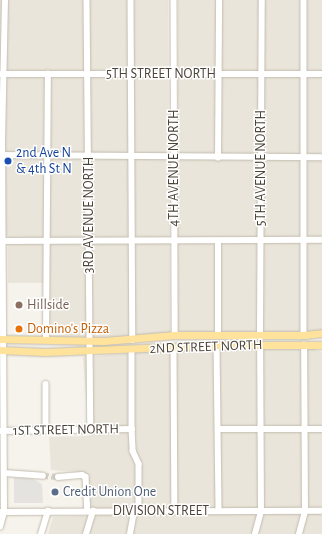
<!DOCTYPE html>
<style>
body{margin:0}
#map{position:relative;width:322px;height:534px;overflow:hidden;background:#f6f3ec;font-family:"Alegreya Sans",sans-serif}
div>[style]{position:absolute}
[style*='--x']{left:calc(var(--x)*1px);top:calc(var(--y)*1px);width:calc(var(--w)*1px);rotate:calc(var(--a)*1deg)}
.residential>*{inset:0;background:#eae5da;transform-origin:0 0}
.parking>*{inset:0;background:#e5e3e0}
.minor-tunnel>*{height:5.5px;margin-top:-2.75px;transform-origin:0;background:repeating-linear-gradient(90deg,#d4d0c8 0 5.5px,transparent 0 8.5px)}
.roads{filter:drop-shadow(0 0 1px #c2bbae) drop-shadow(0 0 1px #c2bbae)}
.minor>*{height:5.5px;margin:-2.75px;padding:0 2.75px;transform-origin:2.75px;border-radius:2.75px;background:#fff}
.major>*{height:7px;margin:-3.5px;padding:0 3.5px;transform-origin:3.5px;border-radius:3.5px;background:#ffe39c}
.dots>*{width:11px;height:11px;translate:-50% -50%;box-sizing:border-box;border:2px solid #fff;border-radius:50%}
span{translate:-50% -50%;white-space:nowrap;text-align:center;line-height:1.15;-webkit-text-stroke:3px #fff;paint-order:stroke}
.street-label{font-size:14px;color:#4b4439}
.transit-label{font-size:14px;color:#164399}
.left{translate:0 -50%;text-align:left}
.education-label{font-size:14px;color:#785e54}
.food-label{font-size:14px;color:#c56008}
.service-label{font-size:14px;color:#4e5e75}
</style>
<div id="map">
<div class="residential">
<div style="clip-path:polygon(0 0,168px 0,170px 340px,50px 337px,49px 283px,8px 283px,8px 236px,0 235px)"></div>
<div style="left:178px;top:0;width:144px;height:332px"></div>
<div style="clip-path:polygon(186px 349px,313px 349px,322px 352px,322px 534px,48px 534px,53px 517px,89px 516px,88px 478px,81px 472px,51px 470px,49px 437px,89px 436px,83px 357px)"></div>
</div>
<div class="parking">
<div style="clip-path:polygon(29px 477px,42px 484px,43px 503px,14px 503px,14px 478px)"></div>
</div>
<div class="minor-tunnel">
<div style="--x:43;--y:476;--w:15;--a:4"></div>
</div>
<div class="roads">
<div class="minor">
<div style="--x:87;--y:0;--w:429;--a:89.5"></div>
<div style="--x:131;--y:0;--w:340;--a:89.7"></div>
<div style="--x:174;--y:0;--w:335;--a:89.8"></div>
<div style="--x:304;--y:0;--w:335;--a:90"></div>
<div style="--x:0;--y:74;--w:322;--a:0"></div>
<div style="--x:0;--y:155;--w:322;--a:0.4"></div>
<div style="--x:218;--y:158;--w:158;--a:-89.6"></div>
<div style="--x:0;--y:241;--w:322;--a:-0.2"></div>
<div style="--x:260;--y:335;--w:335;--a:-89.7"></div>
<div style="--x:218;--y:336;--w:95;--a:-90"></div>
<div style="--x:46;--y:340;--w:266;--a:-89.6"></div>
<div style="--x:217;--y:345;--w:166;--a:89.3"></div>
<div style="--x:174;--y:347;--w:164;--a:89.7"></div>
<div style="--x:132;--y:350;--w:79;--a:90"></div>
<div style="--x:132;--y:429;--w:22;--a:87"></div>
<div style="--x:133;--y:451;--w:14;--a:65"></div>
<div style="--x:139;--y:464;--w:47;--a:90"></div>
<div style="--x:46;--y:384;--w:46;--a:90"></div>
<div style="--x:218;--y:429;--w:104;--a:0"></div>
<div style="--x:0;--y:431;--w:132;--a:-0.9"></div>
<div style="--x:4;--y:473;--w:39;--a:4"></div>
<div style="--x:58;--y:477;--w:24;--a:-5"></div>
<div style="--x:82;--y:475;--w:4;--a:27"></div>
<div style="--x:86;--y:477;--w:34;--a:87"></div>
<div style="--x:0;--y:512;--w:322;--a:-0.2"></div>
<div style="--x:0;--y:527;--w:16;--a:-75"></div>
<div style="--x:4;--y:512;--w:369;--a:-90.3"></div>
<div style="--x:2;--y:143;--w:143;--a:-88.8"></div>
<div style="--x:41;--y:534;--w:24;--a:-73"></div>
<div style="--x:86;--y:534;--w:24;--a:-73"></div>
<div style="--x:130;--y:534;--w:23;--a:-80"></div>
<div style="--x:255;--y:534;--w:24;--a:-75"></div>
<div style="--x:261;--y:511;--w:166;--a:-90.3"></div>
<div style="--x:299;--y:534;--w:24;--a:-75"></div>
<div style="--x:305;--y:511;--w:166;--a:-90.3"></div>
</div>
<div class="major">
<div style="--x:0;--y:339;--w:104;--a:1.1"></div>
<div style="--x:104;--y:341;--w:71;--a:-4.8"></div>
<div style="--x:175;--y:335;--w:129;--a:0"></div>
<div style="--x:304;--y:335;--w:18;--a:-6"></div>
<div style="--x:0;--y:350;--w:45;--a:2.5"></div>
<div style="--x:45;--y:352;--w:172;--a:-2.3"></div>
<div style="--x:217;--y:345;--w:105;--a:0"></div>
</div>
</div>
<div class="dots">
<div style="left:8px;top:161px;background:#1a4fb4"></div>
<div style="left:19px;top:305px;background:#8d6e63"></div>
<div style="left:19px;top:329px;background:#e8710a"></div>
<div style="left:55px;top:492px;background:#5c6f8a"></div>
</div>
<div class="street-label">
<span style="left:161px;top:74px">5TH STREET NORTH</span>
<span style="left:174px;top:168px;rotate:-90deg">4TH AVENUE NORTH</span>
<span style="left:261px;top:168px;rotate:-90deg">5TH AVENUE NORTH</span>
<span style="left:89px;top:215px;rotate:-90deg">3RD AVENUE NORTH</span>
<span style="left:206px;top:347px;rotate:-2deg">2ND STREET NORTH</span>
<span style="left:66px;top:430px;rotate:-1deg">1ST STREET NORTH</span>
<span style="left:161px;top:511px">DIVISION STREET</span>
</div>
<div class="transit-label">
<span class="left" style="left:16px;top:161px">2nd Ave N<br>&amp; 4th St N</span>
</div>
<div class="education-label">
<span class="left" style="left:27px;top:305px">Hillside</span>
</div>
<div class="food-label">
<span class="left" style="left:27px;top:329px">Domino's Pizza</span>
</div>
<div class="service-label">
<span class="left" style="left:63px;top:492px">Credit Union One</span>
</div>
</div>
